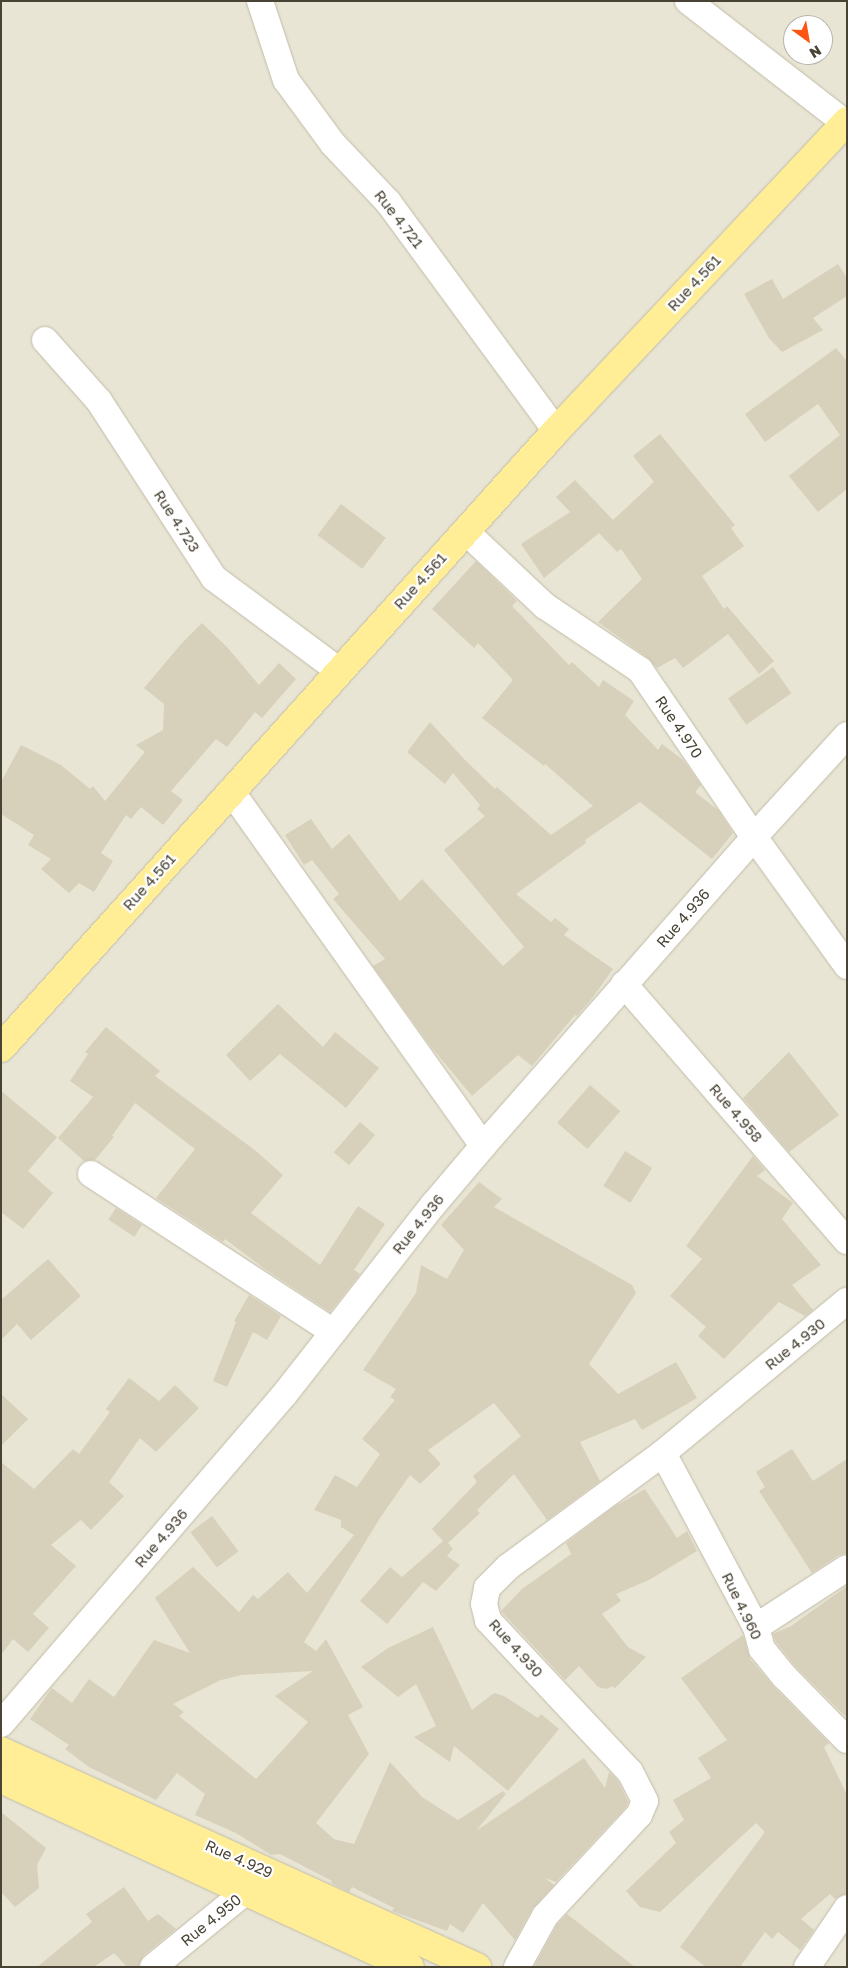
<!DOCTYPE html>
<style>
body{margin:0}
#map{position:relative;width:848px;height:1968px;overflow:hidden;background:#f5f2e7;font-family:"Golos Text",sans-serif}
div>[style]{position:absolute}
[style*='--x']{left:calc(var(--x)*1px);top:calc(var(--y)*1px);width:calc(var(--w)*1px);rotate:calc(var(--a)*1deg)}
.residential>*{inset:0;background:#e9e5d4}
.building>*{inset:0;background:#d7d0bb;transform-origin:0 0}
.roads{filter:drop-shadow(0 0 1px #c1bca8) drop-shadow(0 0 1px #c1bca8)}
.minor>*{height:26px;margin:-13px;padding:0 13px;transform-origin:13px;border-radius:13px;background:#fff}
.major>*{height:28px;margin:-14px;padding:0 14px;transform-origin:14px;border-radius:14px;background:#ffee96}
span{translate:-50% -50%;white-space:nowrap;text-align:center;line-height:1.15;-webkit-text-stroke:4.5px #fff;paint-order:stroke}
.street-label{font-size:15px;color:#494335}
.frame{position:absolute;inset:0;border:2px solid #494335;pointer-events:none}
.north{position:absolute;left:783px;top:15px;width:50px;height:50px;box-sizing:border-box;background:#fff;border:1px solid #b6b4ae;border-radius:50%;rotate:148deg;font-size:14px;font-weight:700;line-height:20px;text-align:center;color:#494335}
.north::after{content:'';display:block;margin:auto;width:18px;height:22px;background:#ff5514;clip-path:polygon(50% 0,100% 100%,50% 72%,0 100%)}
</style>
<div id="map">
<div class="residential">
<div style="clip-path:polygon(evenodd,1px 1px,847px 1px,847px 1967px,1px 1967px,1px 1px,793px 25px,823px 25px,823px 55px,793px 55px,793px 25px)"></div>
</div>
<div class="building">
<div style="clip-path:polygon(838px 264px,847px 278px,847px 296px,813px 318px,823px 330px,782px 352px,769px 338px,744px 294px,772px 279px,783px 299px)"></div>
<div style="clip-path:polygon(836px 348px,847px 361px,847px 489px,818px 512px,789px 476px,840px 435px,818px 404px,765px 442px,745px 414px)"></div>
<div style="clip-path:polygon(660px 434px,735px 525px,731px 528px,744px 546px,702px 576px,724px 609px,727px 606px,774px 661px,759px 674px,728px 634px,683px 668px,675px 658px,657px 668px,648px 658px,598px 622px,642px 579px,621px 549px,617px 552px,599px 533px,544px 578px,521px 544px,570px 512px,556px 497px,575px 480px,613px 520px,654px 482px,633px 456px)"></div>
<div style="left:341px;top:504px;width:56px;height:39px;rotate:37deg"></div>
<div style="clip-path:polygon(476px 561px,517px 601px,512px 606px,569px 665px,572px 662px,599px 687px,603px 680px,634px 701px,625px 715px,658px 750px,662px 744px,683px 760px,701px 785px,695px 792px,718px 810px,733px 833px,712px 859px,640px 802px,585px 840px,586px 843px,516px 894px,551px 922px,555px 918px,569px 929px,564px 935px,613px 969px,593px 997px,577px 1016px,575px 1015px,532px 1066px,518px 1055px,472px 1096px,432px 1048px,373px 966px,385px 959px,333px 899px,339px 894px,312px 860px,304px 865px,285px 835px,311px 819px,332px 849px,349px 834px,400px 901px,422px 879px,503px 966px,524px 947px,444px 850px,485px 816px,477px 809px,480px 805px,453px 773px,445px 784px,407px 752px,430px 722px,465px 760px,495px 789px,497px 787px,551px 835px,593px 806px,545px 764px,544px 766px,482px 718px,513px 680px,478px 643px,474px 648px,432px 609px)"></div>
<div style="clip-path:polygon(202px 623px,227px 647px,259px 685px,279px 663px,296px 679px,262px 718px,255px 712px,227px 747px,216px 739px,171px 791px,183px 800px,163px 825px,141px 807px,131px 819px,126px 815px,101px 853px,113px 861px,94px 892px,79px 883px,69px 893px,41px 869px,51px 859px,28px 845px,34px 835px,1px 814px,1px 782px,21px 745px,61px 765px,90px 789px,93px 786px,105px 801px,145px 752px,136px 745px,163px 730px,164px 704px,144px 688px,182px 643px)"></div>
<div style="left:773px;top:667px;width:32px;height:55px;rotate:55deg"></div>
<div style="clip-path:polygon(278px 1004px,323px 1047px,335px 1032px,379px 1068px,346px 1108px,280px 1054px,250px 1081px,226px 1055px)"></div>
<div style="clip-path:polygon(106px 1027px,160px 1071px,155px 1076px,256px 1151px,283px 1175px,251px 1213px,320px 1265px,358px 1206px,385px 1224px,354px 1270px,360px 1274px,330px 1312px,265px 1269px,225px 1239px,223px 1242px,156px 1198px,195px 1149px,135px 1103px,112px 1136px,114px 1137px,95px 1160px,84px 1161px,58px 1138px,93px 1097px,70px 1081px,88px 1054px,85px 1052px)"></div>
<div style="clip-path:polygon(789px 1052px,839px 1115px,789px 1152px,743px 1098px)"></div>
<div style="left:590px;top:1085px;width:40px;height:50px;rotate:41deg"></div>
<div style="clip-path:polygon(1px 1091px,57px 1137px,28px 1171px,53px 1193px,23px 1229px,1px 1212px)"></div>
<div style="left:360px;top:1122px;width:20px;height:40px;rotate:41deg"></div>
<div style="left:625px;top:1151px;width:32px;height:41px;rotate:32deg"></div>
<div style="clip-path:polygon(753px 1156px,765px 1170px,757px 1176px,793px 1203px,782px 1219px,821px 1265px,792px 1285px,813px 1310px,805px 1316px,779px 1302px,724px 1359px,698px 1336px,706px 1327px,670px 1296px,702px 1259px,686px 1246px)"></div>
<div style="clip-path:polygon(evenodd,479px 1182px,502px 1199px,494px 1207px,632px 1285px,636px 1293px,589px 1364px,618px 1394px,676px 1362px,697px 1398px,642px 1430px,635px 1419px,580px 1442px,600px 1481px,547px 1520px,514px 1474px,477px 1510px,480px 1513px,448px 1543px,453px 1549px,447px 1556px,460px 1565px,436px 1591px,423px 1582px,387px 1624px,360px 1601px,390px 1567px,402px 1577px,443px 1541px,432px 1529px,477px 1482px,473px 1476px,521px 1436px,494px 1403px,428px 1450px,441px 1464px,420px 1484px,410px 1475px,380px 1518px,304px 1642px,316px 1651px,326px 1639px,363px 1707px,348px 1715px,369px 1754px,316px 1823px,334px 1839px,354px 1844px,390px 1762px,422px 1797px,458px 1820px,503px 1791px,506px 1794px,476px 1831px,584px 1758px,605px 1788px,609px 1772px,618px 1781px,628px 1802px,626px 1807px,556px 1882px,545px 1878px,554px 1885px,532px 1909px,515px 1940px,483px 1903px,463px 1933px,450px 1924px,447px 1931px,392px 1911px,394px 1908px,352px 1887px,349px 1892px,331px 1883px,332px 1881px,280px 1854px,271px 1855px,236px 1833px,195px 1815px,205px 1794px,177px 1773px,156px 1800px,89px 1767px,65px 1749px,69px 1745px,30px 1719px,52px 1688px,72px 1703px,89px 1679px,114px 1697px,154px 1640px,190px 1653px,155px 1598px,193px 1567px,239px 1612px,253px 1595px,258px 1599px,288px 1572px,307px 1593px,354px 1535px,341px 1527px,341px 1520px,314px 1510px,335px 1475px,357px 1487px,380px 1454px,362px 1439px,395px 1400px,390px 1397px,396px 1389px,363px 1370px,416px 1293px,421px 1265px,447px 1279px,464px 1250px,441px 1225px,479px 1182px,313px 1671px,275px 1696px,308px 1722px,256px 1779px,179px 1716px,184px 1712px,173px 1704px,221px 1680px,241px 1675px,313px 1671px)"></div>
<div style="left:116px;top:1208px;width:31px;height:14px;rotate:33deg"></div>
<div style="clip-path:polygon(48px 1259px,81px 1296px,31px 1340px,17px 1324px,1px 1340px,1px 1300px)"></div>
<div style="clip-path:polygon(249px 1295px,281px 1316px,267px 1340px,253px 1332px,227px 1387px,213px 1381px,236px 1322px,234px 1321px)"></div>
<div style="clip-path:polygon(129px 1378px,159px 1401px,175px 1385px,199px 1408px,156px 1452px,140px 1438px,109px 1482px,124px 1496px,91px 1530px,81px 1520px,51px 1545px,76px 1566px,33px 1614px,49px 1628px,28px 1652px,13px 1639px,1px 1655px,1px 1462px,34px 1489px,73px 1449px,79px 1454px,110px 1412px,106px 1409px)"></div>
<div style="clip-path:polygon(1px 1394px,28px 1419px,1px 1446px)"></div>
<div style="clip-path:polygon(792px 1449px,813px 1481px,847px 1459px,847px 1553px,839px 1555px,812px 1573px,759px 1491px,765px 1487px,756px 1472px)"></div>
<div style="clip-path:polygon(645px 1489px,677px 1538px,687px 1531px,697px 1551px,649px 1580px,616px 1594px,621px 1601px,602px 1614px,628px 1647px,646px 1657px,614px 1689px,613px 1686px,606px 1689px,598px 1687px,579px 1666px,565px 1680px,501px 1611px,522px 1589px,571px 1554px,566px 1543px,614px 1507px)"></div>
<div style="left:212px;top:1516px;width:44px;height:27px;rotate:53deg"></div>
<div style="clip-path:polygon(847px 1586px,847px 1718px,796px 1667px,776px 1642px,773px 1634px,791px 1626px)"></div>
<div style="clip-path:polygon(433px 1627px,472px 1710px,494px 1693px,504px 1696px,538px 1718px,541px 1714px,559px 1729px,508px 1791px,454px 1746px,450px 1762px,414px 1737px,436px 1726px,416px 1684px,398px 1697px,361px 1667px,388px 1648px)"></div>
<div style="clip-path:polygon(743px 1635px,750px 1659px,774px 1687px,829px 1743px,824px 1747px,847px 1795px,847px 1893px,835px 1899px,830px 1894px,801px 1919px,814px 1930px,800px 1950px,778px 1932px,772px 1939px,765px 1932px,740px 1967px,706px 1967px,680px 1947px,765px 1832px,756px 1823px,660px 1912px,640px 1907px,626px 1891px,676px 1843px,669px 1832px,684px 1820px,673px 1800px,711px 1778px,698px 1758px,727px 1740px,681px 1678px)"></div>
<div style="clip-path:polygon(1px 1812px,46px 1848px,37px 1865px,39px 1888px,15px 1907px,1px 1892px)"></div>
<div style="clip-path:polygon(124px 1887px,148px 1921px,158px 1914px,176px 1929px,144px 1955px,138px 1967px,127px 1967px,114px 1953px,94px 1967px,37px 1967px,92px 1922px,86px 1914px)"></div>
<div style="clip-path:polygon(567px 1914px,635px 1967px,537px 1967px,535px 1965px,557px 1925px)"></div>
</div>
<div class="roads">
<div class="minor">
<div style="--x:260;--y:1;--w:83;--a:71.8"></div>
<div style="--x:286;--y:80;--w:79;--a:53.7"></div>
<div style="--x:333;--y:144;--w:80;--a:46.5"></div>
<div style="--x:388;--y:202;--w:284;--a:53.7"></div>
<div style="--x:688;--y:1;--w:199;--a:37.8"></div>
<div style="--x:45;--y:340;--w:81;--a:48.5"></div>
<div style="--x:99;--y:401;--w:211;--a:57"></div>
<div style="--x:214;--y:578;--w:156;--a:36.6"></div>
<div style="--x:465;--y:531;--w:110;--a:43.2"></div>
<div style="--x:545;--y:606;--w:115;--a:34"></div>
<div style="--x:640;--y:670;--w:202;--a:55.7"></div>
<div style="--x:754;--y:837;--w:159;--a:54.2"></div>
<div style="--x:231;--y:791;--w:435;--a:54.6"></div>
<div style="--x:624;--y:984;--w:340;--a:49.1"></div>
<div style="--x:91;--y:1174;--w:289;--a:33.1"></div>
<div style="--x:663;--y:1453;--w:197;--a:61.9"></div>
<div style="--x:756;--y:1627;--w:23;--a:75"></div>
<div style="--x:762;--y:1649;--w:36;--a:51"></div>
<div style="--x:785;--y:1677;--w:88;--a:45.5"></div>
<div style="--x:756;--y:1627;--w:108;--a:-33"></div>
<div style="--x:1;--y:1724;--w:434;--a:-49.3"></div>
<div style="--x:284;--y:1395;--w:243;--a:-51.9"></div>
<div style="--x:434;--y:1204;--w:76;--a:-49.8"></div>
<div style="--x:483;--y:1146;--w:411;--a:-48.7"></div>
<div style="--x:754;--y:837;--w:138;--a:-47.6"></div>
<div style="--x:153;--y:1967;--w:119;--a:-39.2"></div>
<div style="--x:517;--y:1967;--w:58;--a:-61.2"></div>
<div style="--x:545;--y:1916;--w:138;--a:-47.1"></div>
<div style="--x:639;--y:1815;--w:15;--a:-67"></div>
<div style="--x:645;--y:1801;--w:33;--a:-117"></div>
<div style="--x:630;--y:1772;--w:208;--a:-133.1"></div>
<div style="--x:488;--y:1620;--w:16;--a:-104"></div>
<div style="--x:484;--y:1604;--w:16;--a:-79"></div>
<div style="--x:487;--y:1588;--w:30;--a:-45"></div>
<div style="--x:508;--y:1567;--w:192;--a:-36.3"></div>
<div style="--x:663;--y:1453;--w:239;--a:-39.6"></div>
<div style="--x:807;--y:1967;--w:71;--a:-55.9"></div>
</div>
<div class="major">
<div style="--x:1;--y:1048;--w:830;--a:-48.03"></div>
<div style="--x:556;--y:431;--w:425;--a:-46.8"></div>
<div style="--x:1;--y:1751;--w:523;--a:24.41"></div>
<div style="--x:1;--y:1779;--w:450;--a:24.7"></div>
</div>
</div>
<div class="street-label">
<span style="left:399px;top:219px;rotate:52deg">Rue 4.721</span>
<span style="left:694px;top:283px;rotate:-47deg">Rue 4.561</span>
<span style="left:177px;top:521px;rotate:57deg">Rue 4.723</span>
<span style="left:420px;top:581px;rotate:-48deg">Rue 4.561</span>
<span style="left:679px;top:727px;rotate:56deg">Rue 4.970</span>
<span style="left:149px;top:882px;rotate:-48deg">Rue 4.561</span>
<span style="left:683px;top:918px;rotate:-49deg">Rue 4.936</span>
<span style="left:736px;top:1113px;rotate:49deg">Rue 4.958</span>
<span style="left:418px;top:1224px;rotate:-51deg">Rue 4.936</span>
<span style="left:795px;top:1344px;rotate:-39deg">Rue 4.930</span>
<span style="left:161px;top:1538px;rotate:-49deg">Rue 4.936</span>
<span style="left:742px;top:1606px;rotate:64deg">Rue 4.960</span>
<span style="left:516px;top:1648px;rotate:48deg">Rue 4.930</span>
<span style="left:239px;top:1859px;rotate:24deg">Rue 4.929</span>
<span style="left:211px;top:1920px;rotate:-39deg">Rue 4.950</span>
</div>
<div class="frame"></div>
<div class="north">N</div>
</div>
